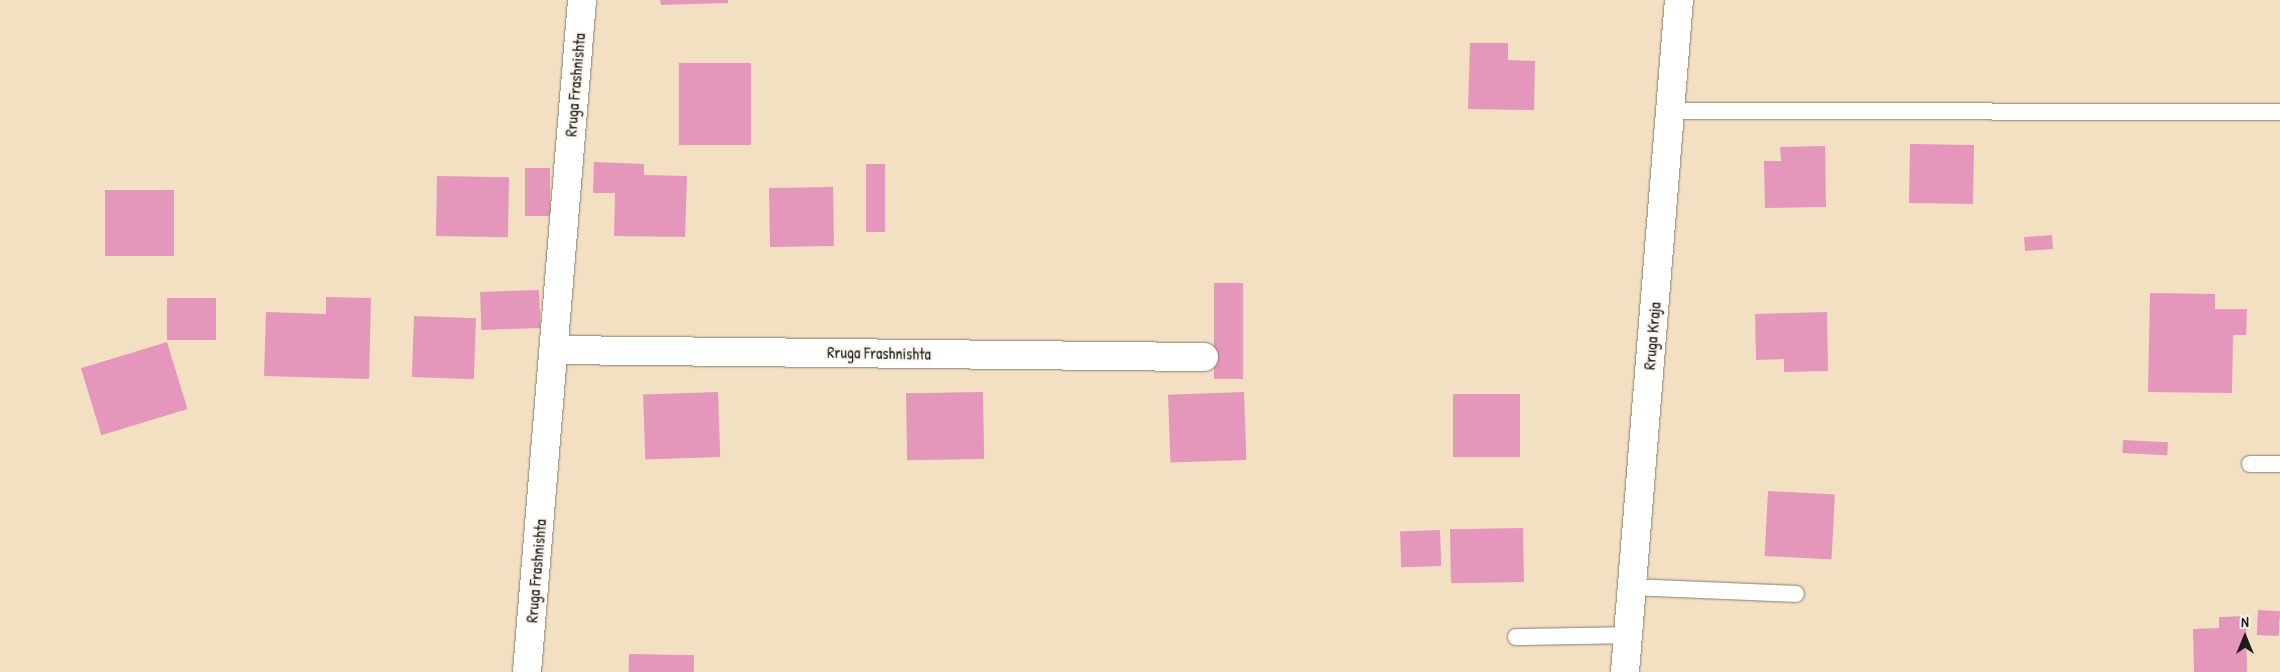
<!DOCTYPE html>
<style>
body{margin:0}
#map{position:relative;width:2280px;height:672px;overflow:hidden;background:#f3e0c3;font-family:"Patrick Hand",sans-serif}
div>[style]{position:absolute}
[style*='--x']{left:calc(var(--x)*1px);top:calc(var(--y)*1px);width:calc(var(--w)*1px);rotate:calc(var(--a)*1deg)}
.building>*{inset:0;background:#e496bb;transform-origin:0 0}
.roads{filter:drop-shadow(0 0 1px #887e70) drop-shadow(0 0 1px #887e70)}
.lane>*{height:16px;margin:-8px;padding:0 8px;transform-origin:8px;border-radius:8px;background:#fff}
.street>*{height:28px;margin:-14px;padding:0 14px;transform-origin:14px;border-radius:14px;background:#fff}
span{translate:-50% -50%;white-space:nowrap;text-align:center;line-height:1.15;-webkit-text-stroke:4.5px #fbf7ec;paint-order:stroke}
.street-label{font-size:16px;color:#1c1c1c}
.north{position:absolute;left:2220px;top:612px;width:50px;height:50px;-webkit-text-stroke:4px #fbf7ec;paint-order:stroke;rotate:0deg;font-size:14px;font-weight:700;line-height:20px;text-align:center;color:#1c1c1c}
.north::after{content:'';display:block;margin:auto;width:18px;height:22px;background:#1c1c1c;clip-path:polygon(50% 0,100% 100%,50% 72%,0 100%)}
</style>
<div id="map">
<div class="building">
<div style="clip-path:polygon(660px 0,728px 0,728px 3px,661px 5px)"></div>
<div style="clip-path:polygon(1470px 43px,1508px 43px,1508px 60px,1535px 61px,1534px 110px,1468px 109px)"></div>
<div style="left:751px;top:63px;width:82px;height:72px;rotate:90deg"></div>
<div style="left:1910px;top:144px;width:64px;height:59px;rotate:1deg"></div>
<div style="clip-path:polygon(1825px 146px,1826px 207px,1765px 208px,1764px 161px,1781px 161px,1780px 147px)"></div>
<div style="clip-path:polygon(594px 162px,644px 164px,644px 175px,687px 176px,685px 237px,614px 236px,615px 193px,593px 193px)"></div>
<div style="left:866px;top:164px;width:19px;height:68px"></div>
<div style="left:525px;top:168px;width:25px;height:48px"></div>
<div style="left:437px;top:176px;width:72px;height:60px;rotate:1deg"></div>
<div style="left:833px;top:187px;width:59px;height:64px;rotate:89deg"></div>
<div style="left:105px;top:190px;width:69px;height:66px"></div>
<div style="left:2052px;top:235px;width:14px;height:28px;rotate:86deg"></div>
<div style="left:1214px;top:283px;width:29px;height:96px"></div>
<div style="left:539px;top:290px;width:38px;height:59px;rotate:88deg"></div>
<div style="clip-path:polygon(2150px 293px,2215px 294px,2215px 309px,2247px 309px,2246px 335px,2233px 335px,2232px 393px,2148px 392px)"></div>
<div style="clip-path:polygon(326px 297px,371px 298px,369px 379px,264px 376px,266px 312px,326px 314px)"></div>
<div style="left:216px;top:298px;width:42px;height:49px;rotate:90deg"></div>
<div style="clip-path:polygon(1827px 312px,1828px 371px,1784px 372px,1784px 359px,1756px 360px,1755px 314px)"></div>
<div style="left:414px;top:316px;width:62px;height:61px;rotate:2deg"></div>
<div style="left:167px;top:342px;width:70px;height:90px;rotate:73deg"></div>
<div style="left:718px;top:392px;width:65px;height:75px;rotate:88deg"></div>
<div style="left:983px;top:392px;width:67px;height:77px;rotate:89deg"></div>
<div style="left:1244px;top:392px;width:68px;height:76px;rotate:88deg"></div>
<div style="left:1453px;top:394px;width:67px;height:63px"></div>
<div style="left:2123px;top:440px;width:45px;height:13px;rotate:3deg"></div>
<div style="left:1768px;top:491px;width:67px;height:65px;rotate:3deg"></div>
<div style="left:1523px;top:528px;width:54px;height:73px;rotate:89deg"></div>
<div style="left:1440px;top:530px;width:36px;height:40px;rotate:88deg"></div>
<div style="left:2258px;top:610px;width:22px;height:25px;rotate:3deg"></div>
<div style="clip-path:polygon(2246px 616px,2247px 672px,2194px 672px,2193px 629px,2219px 628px,2219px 617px)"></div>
<div style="left:629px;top:654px;width:65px;height:18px;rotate:1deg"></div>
</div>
<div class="roads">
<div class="lane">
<div style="--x:1669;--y:111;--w:611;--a:0.09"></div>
<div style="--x:2250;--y:464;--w:30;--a:0"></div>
<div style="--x:1632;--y:587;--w:164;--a:2.4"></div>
<div style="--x:1516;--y:637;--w:112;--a:-1"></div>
</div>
<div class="street">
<div style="--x:554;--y:350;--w:650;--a:0.62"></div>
<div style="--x:527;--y:672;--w:674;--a:-85.32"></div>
<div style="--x:1625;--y:672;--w:674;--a:-85.41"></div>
</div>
</div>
<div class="street-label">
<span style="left:575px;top:85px;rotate:-85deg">Rruga Frashnishta</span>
<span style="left:1652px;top:336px;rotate:-85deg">Rruga Kraja</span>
<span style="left:879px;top:353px;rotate:1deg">Rruga Frashnishta</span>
<span style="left:536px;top:571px;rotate:-85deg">Rruga Frashnishta</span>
</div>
<div class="north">N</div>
</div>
